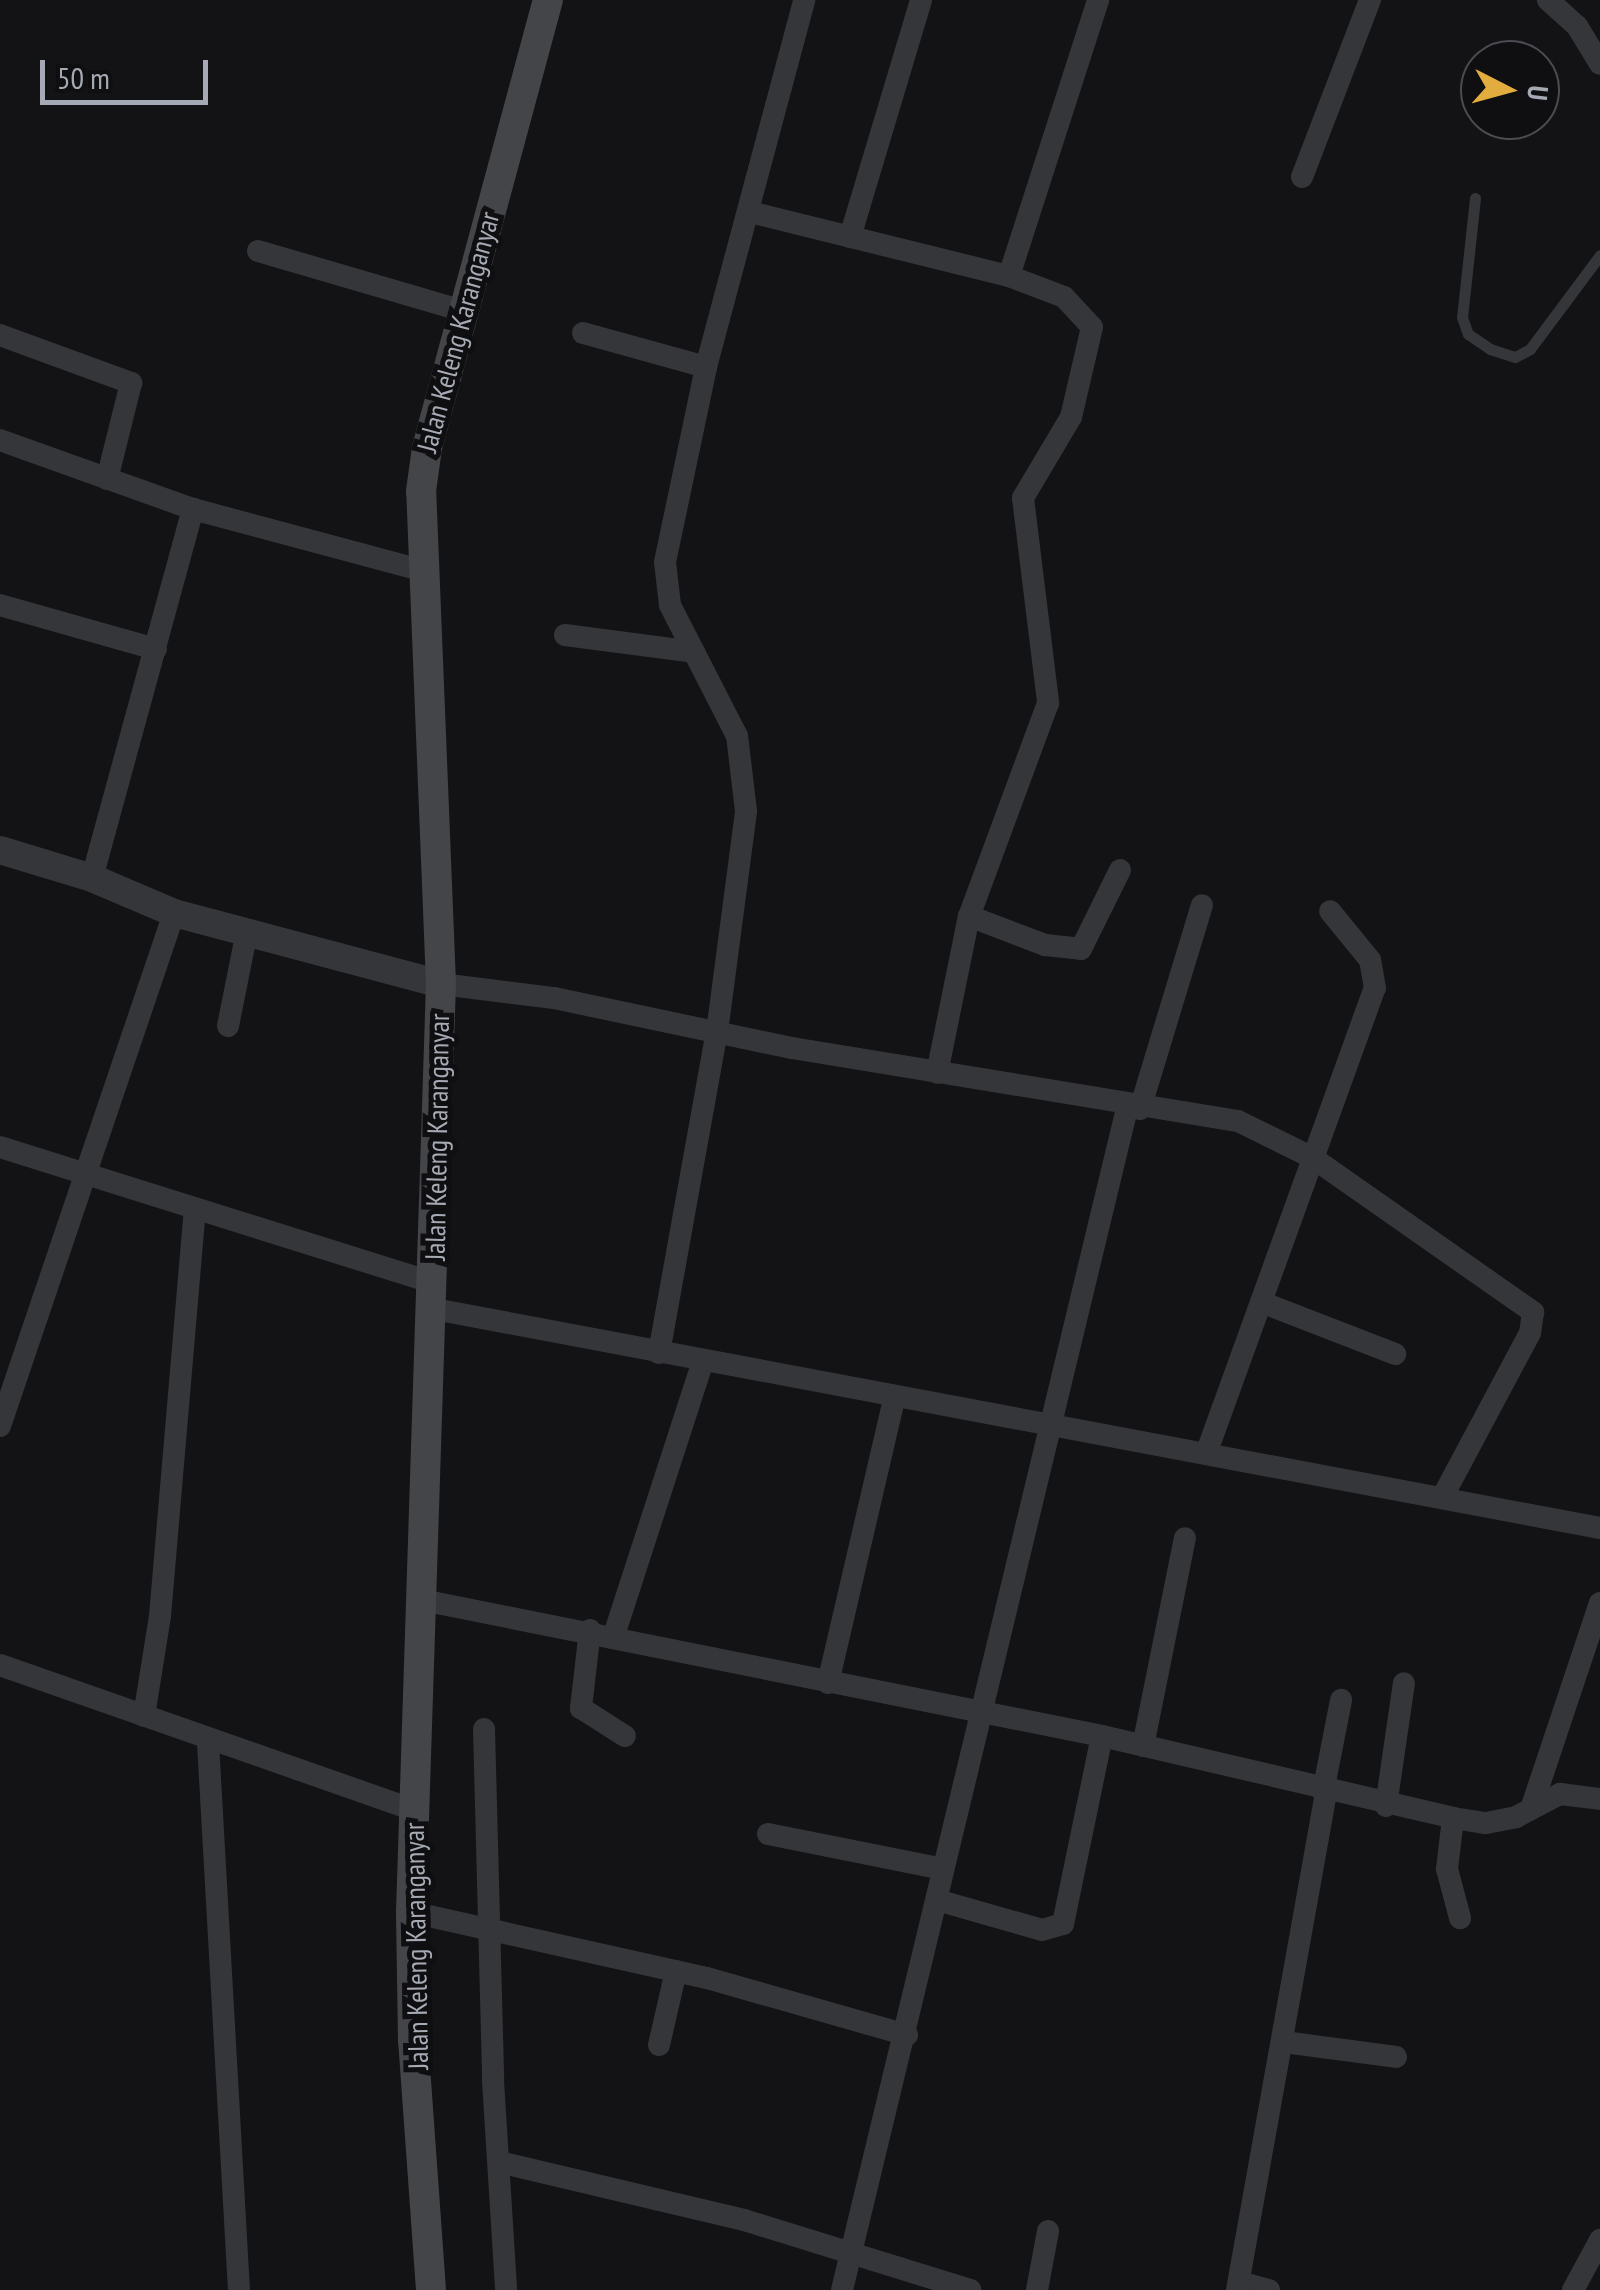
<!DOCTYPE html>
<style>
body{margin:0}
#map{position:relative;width:1600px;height:2290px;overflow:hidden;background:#131315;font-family:"PT Sans Narrow",sans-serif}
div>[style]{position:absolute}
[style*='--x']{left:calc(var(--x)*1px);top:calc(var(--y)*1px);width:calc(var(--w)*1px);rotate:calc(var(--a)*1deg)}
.service>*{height:11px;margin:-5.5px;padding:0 5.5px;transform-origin:5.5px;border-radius:5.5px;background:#35363a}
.minor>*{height:22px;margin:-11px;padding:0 11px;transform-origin:11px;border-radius:11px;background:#35363a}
.tertiary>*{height:28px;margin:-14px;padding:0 14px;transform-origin:14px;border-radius:14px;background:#35363a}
.secondary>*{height:30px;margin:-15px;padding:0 15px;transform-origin:15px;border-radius:15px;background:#434549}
span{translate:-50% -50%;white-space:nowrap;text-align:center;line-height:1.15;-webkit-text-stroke:10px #0f0e10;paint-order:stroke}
.street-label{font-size:28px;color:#a6aab4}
.north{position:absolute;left:1460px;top:40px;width:100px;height:100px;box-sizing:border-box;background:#0f0e10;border:2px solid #4b4c52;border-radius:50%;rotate:96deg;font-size:28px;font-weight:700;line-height:40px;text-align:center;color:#a6aab4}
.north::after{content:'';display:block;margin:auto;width:35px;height:45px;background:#e2ac3f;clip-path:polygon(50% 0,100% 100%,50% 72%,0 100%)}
.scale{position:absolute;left:40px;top:60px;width:168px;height:45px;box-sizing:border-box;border:5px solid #a6aab4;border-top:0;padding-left:12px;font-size:30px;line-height:35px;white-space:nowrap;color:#a6aab4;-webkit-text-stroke:8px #0f0e10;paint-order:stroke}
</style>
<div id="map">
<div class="service">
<div style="--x:1475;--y:198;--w:120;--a:96.2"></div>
<div style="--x:1462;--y:317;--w:18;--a:71"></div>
<div style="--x:1468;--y:334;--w:27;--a:34"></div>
<div style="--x:1490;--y:349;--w:26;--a:18"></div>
<div style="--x:1515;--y:357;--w:17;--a:-28"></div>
<div style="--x:1530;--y:349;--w:117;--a:-53.3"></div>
</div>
<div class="minor">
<div style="--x:1548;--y:0;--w:39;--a:42"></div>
<div style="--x:1577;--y:26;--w:44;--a:58.8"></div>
<div style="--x:1302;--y:177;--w:190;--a:-69"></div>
<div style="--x:750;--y:212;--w:267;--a:13.9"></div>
<div style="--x:1009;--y:276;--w:59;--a:20.9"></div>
<div style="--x:1064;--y:297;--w:41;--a:47"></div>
<div style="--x:1092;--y:327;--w:92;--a:103.1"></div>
<div style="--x:1071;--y:417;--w:94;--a:120.7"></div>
<div style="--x:1023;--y:498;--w:207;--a:83"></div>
<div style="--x:1048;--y:703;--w:227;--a:110.3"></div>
<div style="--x:969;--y:916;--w:160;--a:101.5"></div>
<div style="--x:850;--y:237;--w:247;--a:-73.3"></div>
<div style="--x:258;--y:251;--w:214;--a:16.3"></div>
<div style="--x:1009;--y:276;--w:290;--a:-72.1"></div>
<div style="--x:583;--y:333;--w:128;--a:15.5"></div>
<div style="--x:0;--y:335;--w:140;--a:20.1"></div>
<div style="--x:131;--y:383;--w:99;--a:104"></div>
<div style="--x:0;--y:440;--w:205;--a:19.7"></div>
<div style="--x:193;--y:509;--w:239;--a:15"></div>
<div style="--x:0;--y:605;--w:162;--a:15.8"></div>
<div style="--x:565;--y:635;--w:130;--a:7.5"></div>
<div style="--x:92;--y:878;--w:383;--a:-74.7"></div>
<div style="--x:969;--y:916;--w:81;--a:20.9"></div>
<div style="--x:1045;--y:945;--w:36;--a:6"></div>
<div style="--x:1081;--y:949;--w:88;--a:-63.7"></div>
<div style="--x:441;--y:984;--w:114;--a:7.1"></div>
<div style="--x:554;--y:998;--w:243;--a:11.9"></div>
<div style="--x:792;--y:1048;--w:452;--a:9.3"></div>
<div style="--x:1238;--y:1121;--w:84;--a:26.3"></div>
<div style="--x:1313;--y:1158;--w:269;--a:35"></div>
<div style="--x:1533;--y:1312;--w:21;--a:98"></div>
<div style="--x:1530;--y:1333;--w:187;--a:118.1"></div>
<div style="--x:228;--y:1026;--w:97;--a:-78.7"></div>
<div style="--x:1140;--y:1109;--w:213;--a:-73.1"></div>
<div style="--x:0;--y:1147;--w:455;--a:17.4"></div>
<div style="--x:1261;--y:1302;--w:144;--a:21.2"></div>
<div style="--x:434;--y:1309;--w:1186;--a:10.64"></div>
<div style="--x:659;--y:1353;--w:326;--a:-79.8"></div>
<div style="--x:717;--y:1032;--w:223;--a:-82.5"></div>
<div style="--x:746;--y:811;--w:76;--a:-96.8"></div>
<div style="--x:737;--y:736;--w:147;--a:-117.1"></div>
<div style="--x:670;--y:605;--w:43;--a:-96.6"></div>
<div style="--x:665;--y:562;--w:199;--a:-78.1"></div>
<div style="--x:706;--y:367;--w:380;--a:-75"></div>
<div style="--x:0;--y:1426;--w:542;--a:-71.26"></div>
<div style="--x:1206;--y:1454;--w:496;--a:-70.1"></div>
<div style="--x:1375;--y:988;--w:28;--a:-100"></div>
<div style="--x:1370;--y:960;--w:63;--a:-129.2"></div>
<div style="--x:422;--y:1600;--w:693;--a:11.31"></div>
<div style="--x:1102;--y:1736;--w:360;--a:13.1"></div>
<div style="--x:1453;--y:1818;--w:33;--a:9"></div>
<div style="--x:1486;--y:1823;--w:31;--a:-11"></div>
<div style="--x:1516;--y:1817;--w:50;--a:-27.6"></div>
<div style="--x:1560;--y:1794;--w:40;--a:7.1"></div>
<div style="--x:590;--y:1630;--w:79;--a:96.6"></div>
<div style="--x:581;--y:1708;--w:52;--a:32.5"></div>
<div style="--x:614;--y:1635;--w:285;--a:-72"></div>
<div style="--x:0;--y:1665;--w:439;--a:19.3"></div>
<div style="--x:828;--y:1683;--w:295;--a:-76.9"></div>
<div style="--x:144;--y:1716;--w:101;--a:-80.9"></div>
<div style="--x:160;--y:1616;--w:407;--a:-85.1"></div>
<div style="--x:484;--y:1729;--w:352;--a:88.5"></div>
<div style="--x:493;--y:2081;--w:209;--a:86.4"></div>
<div style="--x:208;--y:1743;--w:548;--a:86.76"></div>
<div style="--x:1143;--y:1746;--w:212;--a:-78.6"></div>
<div style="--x:1323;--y:1792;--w:94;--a:-78.9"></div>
<div style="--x:1386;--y:1806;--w:124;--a:-81.7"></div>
<div style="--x:1532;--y:1806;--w:214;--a:-71.5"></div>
<div style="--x:1453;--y:1818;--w:51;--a:96.7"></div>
<div style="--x:1447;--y:1869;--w:51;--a:75.1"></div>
<div style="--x:768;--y:1834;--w:178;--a:11.3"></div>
<div style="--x:937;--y:1900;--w:109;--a:15.9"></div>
<div style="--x:1042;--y:1930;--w:22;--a:-16"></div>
<div style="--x:1063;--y:1924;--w:192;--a:-78.3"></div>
<div style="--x:411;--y:1912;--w:303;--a:12.6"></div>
<div style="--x:707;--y:1978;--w:208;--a:15.9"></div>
<div style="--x:1284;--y:2042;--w:113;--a:7.6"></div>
<div style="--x:659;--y:2045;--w:76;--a:-77.1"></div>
<div style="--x:499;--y:2162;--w:252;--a:13.3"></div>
<div style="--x:744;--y:2220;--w:237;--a:17.2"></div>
<div style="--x:1239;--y:2282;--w:31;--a:15"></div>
<div style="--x:842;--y:2290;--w:1216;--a:-76.44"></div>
<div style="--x:1037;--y:2290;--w:60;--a:-79.4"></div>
<div style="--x:1237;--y:2290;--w:505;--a:-79.85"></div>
<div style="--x:1573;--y:2290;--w:57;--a:-61.6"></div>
</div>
<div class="tertiary">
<div style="--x:0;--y:850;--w:96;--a:16.9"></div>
<div style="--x:92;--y:878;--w:89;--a:23.1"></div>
<div style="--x:174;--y:913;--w:276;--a:14.9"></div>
</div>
<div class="secondary">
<div style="--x:431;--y:2290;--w:251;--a:-94.1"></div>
<div style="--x:413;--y:2040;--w:128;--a:-90.9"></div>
<div style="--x:411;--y:1912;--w:928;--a:-88.15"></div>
<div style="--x:441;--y:984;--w:493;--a:-92.3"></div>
<div style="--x:421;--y:491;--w:43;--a:-82.1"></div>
<div style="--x:427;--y:448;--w:464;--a:-74.9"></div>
</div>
<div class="street-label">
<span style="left:458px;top:332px;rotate:-75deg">Jalan Keleng Karanganyar</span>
<span style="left:437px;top:1137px;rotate:-89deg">Jalan Keleng Karanganyar</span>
<span style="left:416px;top:1946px;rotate:-91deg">Jalan Keleng Karanganyar</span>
</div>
<div class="north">U</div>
<div class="scale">50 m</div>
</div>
